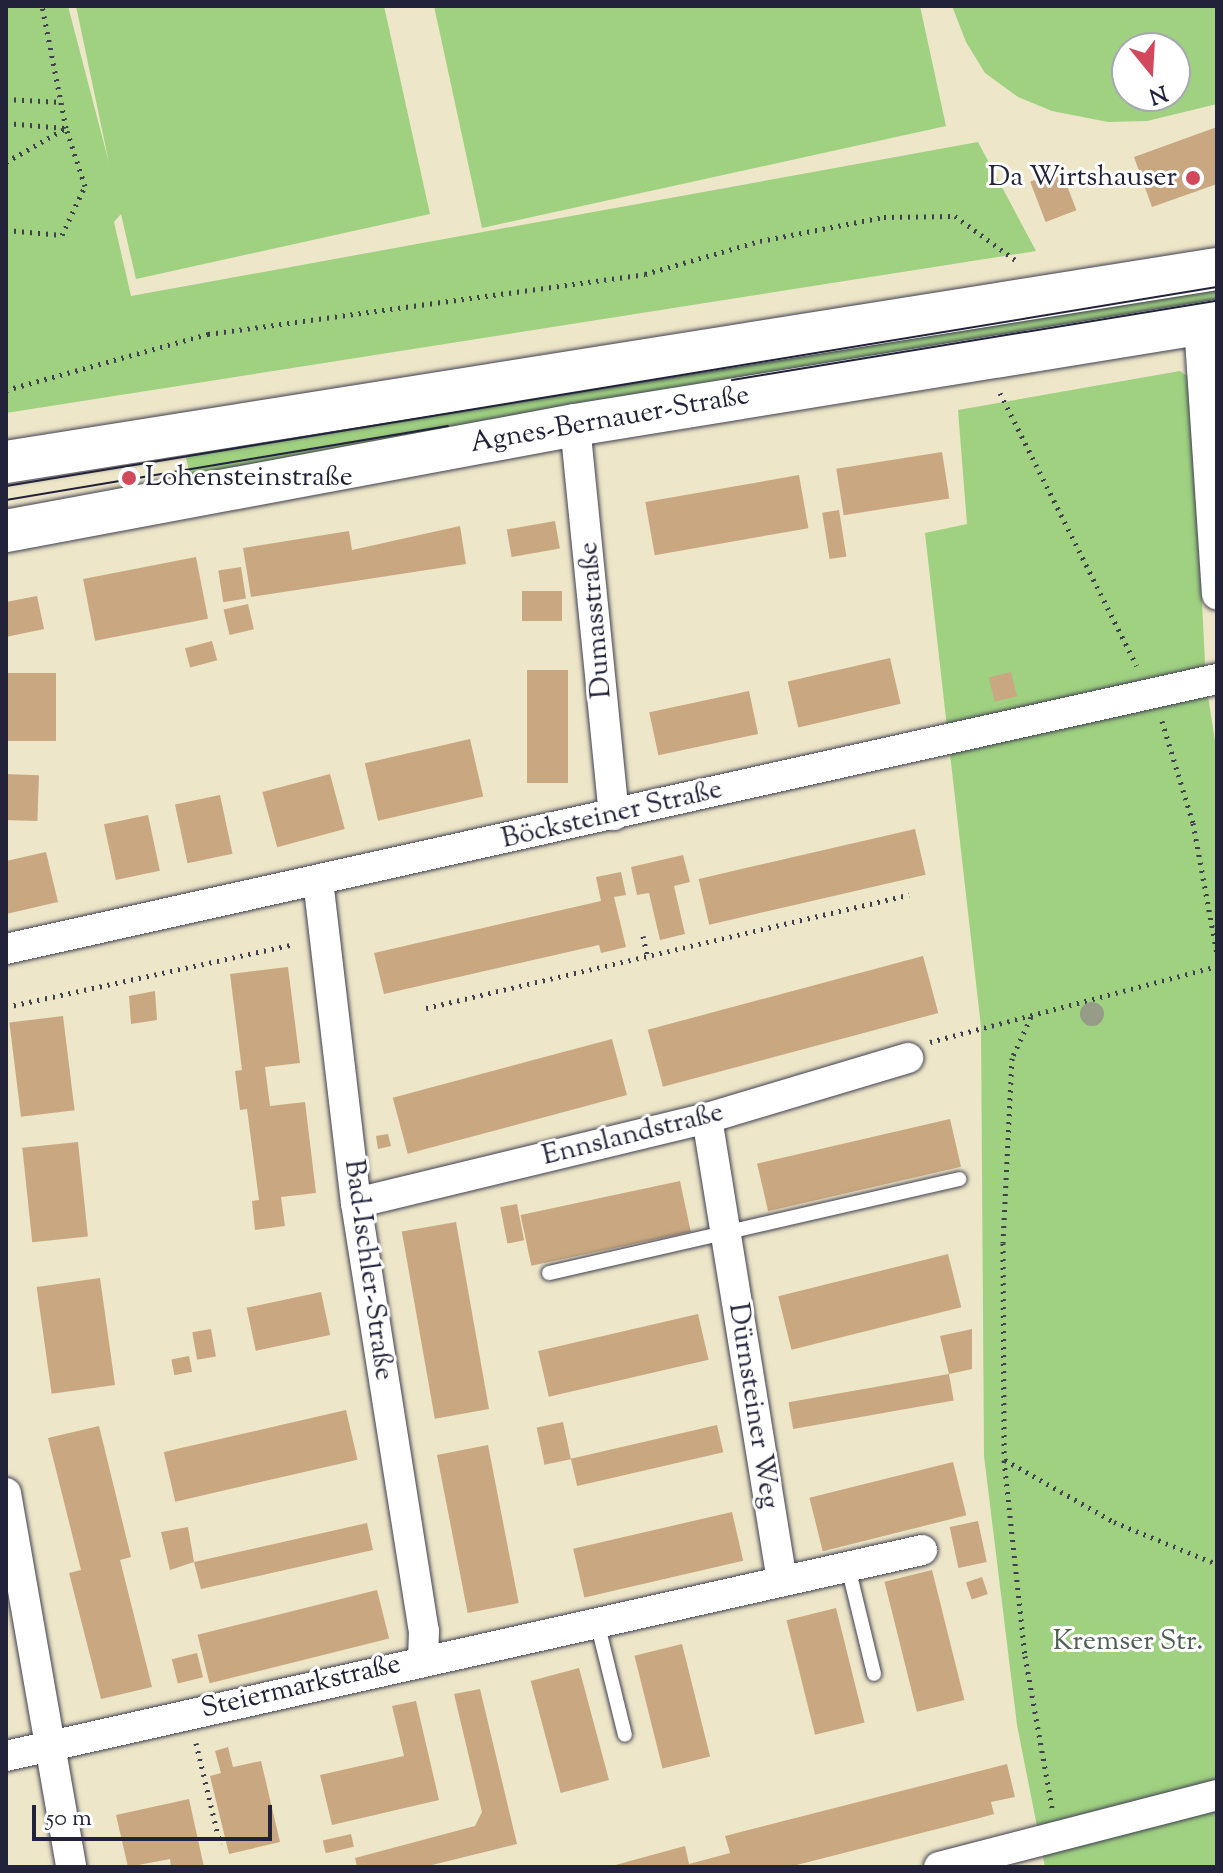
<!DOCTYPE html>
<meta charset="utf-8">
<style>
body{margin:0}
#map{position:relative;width:1223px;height:1873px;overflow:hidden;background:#ede6c8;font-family:"Sorts Mill Goudy",serif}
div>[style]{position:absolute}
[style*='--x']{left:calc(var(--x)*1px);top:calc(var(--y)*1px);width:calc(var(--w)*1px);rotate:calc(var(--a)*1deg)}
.green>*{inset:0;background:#9fd181}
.building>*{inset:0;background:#c9a881;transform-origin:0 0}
.path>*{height:5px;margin-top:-2.5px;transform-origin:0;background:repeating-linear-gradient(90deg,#403f50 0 2px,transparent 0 8px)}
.roads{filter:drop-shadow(0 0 2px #403f50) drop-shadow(0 0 2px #403f50)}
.service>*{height:14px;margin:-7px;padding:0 7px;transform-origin:7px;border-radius:7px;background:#fff}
.minor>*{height:30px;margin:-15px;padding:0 15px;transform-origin:15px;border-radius:15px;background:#fff}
.secondary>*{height:42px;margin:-21px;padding:0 21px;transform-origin:21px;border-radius:21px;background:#fff}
.tram>*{height:2px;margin:-1px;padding:0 1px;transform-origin:1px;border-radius:1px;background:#22223b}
.trees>*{width:24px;height:24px;margin:-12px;border-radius:50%;background:#969c88}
.dots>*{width:22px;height:22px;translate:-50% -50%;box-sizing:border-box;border:4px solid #fff;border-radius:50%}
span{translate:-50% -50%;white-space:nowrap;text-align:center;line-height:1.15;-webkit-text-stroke:6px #fff;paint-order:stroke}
.poi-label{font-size:28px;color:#22223b}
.right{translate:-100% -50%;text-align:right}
.left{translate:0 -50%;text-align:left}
.street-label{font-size:28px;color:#22223b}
.park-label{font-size:28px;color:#4e5f54}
.frame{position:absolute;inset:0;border:8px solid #22223b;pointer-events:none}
.north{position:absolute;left:1111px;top:32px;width:80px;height:80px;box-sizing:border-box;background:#fff;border:2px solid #a7a7b1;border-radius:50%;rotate:162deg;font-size:22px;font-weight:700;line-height:32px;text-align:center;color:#22223b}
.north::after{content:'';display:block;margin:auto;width:28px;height:36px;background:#d1495b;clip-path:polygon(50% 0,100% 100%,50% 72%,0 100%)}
.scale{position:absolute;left:32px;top:1805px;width:240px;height:36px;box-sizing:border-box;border:4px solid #22223b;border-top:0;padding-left:10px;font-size:24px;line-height:28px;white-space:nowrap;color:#22223b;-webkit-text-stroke:6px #fff;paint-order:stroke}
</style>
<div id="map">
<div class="green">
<div style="clip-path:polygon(6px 6px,68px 6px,109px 163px,76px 6px,384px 6px,430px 214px,136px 279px,121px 214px,114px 222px,131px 296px,978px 142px,1036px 251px,6px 413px)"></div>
<div style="clip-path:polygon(434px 6px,920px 6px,946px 126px,482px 228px)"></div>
<div style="clip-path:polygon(evenodd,952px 6px,1217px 6px,1217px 104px,1147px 121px,1108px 122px,1052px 111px,1018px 97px,985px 73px,966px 42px,952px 6px,1175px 48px,1175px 96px,1127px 96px,1127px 48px,1175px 48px)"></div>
<div style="clip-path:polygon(1217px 280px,1217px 310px,192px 486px,184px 447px)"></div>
<div style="clip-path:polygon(1180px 371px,1191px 379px,1206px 683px,1217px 754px,1217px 1867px,1045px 1867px,1017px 1725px,984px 1456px,981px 1027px,925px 533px,967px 524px,958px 410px)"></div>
</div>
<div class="building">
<div style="clip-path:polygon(1217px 127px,1217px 184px,1152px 207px,1134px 157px)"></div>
<div style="left:1061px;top:170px;width:43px;height:33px;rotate:69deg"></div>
<div style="left:942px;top:452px;width:47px;height:107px;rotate:81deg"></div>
<div style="left:799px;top:475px;width:54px;height:156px;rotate:80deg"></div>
<div style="left:839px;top:510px;width:47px;height:17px;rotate:81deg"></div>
<div style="left:555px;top:521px;width:28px;height:49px;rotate:80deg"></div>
<div style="clip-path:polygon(460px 526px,466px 564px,251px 597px,243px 548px,349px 531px,352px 550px)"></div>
<div style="left:196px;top:557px;width:63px;height:115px;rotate:79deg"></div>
<div style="left:241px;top:567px;width:32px;height:23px;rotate:81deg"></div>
<div style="left:522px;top:591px;width:40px;height:30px"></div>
<div style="clip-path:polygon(37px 596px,44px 629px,6px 637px,6px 602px)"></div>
<div style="left:248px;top:604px;width:26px;height:25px;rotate:77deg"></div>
<div style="left:212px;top:641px;width:20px;height:28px;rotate:75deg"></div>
<div style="left:890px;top:658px;width:47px;height:105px;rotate:77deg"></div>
<div style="left:527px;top:670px;width:41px;height:113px"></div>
<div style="left:1011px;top:672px;width:25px;height:23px;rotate:76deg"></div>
<div style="left:6px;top:673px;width:50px;height:68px"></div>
<div style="left:749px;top:691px;width:44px;height:102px;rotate:78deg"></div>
<div style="left:470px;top:739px;width:59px;height:108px;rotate:77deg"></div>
<div style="left:6px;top:774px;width:33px;height:46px;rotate:2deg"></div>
<div style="left:330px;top:774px;width:57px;height:70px;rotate:75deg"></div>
<div style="left:220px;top:795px;width:60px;height:46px;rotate:78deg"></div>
<div style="left:148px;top:815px;width:57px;height:45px;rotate:78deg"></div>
<div style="left:915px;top:829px;width:47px;height:222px;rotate:77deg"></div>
<div style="clip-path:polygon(46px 852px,58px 902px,6px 914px,6px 861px)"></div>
<div style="clip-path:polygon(683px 855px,690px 882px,674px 886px,685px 934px,660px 940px,649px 893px,637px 895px,631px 867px)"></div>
<div style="clip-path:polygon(621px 872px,626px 895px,614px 897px,626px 947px,601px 953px,599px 945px,384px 994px,374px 953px,601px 901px,596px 877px)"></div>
<div style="left:923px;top:956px;width:59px;height:285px;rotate:75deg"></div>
<div style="clip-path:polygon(288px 967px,300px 1063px,265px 1067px,268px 1091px,270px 1106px,305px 1102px,316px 1193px,281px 1197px,285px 1226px,255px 1230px,252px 1201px,259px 1200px,247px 1109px,240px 1110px,235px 1071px,242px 1070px,230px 974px)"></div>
<div style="clip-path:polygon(155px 991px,157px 1020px,131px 1024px,129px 996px)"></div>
<div style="left:63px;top:1016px;width:95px;height:54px;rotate:83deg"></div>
<div style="left:612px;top:1039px;width:58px;height:227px;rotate:75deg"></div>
<div style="left:950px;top:1119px;width:49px;height:198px;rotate:77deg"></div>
<div style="clip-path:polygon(388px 1134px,391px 1146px,378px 1149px,376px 1136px)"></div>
<div style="left:78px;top:1142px;width:95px;height:56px;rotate:84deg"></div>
<div style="left:680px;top:1181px;width:52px;height:163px;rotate:78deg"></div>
<div style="left:517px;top:1204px;width:37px;height:17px;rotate:79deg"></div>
<div style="left:456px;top:1222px;width:190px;height:55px;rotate:80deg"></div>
<div style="left:948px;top:1254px;width:55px;height:175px;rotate:76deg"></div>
<div style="left:100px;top:1278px;width:108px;height:64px;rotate:82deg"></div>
<div style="left:321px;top:1292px;width:44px;height:76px;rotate:78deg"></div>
<div style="left:698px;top:1314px;width:47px;height:164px;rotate:77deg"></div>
<div style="left:211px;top:1329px;width:28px;height:19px;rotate:80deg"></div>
<div style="clip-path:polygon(972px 1329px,972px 1369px,949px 1374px,940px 1336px)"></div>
<div style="left:189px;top:1356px;width:16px;height:18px;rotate:79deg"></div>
<div style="left:949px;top:1374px;width:27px;height:163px;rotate:80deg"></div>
<div style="left:346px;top:1410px;width:51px;height:187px;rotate:77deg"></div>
<div style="left:563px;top:1422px;width:38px;height:27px;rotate:78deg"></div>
<div style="left:717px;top:1425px;width:28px;height:150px;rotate:77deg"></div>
<div style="clip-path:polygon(99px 1426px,131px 1557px,120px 1560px,152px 1687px,101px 1699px,69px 1573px,81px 1570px,48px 1438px)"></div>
<div style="left:488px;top:1445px;width:161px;height:52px;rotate:79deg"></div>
<div style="left:953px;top:1462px;width:55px;height:148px;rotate:76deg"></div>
<div style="left:732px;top:1512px;width:50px;height:163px;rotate:77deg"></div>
<div style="left:978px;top:1521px;width:42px;height:29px;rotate:78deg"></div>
<div style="clip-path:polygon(367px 1523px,373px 1550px,201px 1589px,194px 1562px,170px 1570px,161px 1532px,188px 1527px,194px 1562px)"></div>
<div style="left:932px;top:1570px;width:134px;height:49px;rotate:76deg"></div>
<div style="left:982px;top:1577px;width:18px;height:17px;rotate:71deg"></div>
<div style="left:377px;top:1590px;width:50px;height:185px;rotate:76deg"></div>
<div style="left:836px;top:1608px;width:118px;height:51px;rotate:76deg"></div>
<div style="left:682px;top:1644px;width:116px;height:49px;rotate:76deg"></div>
<div style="left:197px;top:1653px;width:25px;height:26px;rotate:76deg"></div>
<div style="left:579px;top:1668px;width:116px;height:50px;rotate:75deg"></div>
<div style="clip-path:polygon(480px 1689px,517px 1844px,424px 1867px,357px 1867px,355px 1858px,475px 1826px,482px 1812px,454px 1694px)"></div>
<div style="clip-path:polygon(416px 1701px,439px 1800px,332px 1825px,320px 1775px,404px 1756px,392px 1706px)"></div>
<div style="clip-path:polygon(228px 1747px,233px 1767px,261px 1761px,280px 1842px,229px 1854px,210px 1776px,221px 1773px,215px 1751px)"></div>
<div style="clip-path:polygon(1007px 1764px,1015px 1797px,991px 1802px,994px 1814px,976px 1819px,789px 1867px,608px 1867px,685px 1846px,689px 1864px,730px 1853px,725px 1836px)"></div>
<div style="clip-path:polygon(189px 1799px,204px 1867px,171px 1867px,170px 1859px,128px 1867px,116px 1815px)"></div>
<div style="left:351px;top:1834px;width:13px;height:29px;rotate:77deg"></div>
</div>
<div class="path">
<div style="--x:6;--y:99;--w:55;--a:3.1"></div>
<div style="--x:6;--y:123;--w:59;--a:4.8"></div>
<div style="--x:6;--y:162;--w:69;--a:-29.5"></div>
<div style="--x:6;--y:230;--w:56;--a:5.1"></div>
<div style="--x:62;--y:235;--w:54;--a:-64.9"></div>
<div style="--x:85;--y:186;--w:61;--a:-108.1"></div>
<div style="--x:66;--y:128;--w:124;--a:-101.1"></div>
<div style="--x:6;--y:390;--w:210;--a:-15.5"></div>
<div style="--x:208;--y:334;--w:441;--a:-7.8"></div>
<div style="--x:645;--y:274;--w:120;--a:-16"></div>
<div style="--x:760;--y:241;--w:126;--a:-11"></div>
<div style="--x:884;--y:217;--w:71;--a:-0.8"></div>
<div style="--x:955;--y:216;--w:78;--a:36.1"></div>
<div style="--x:1000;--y:393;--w:305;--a:63.4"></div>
<div style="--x:1162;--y:721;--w:107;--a:73.1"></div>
<div style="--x:1193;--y:823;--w:133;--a:79.6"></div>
<div style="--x:643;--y:936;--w:24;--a:78"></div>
<div style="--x:6;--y:1007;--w:295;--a:-12.3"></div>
<div style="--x:426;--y:1008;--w:496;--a:-13.2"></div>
<div style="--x:1031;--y:1017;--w:45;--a:114.9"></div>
<div style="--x:1012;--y:1058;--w:185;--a:92.8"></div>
<div style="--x:1003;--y:1243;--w:217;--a:89.7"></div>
<div style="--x:1004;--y:1460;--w:197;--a:83.9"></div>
<div style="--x:1025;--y:1656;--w:154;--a:79.9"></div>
<div style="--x:930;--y:1042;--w:297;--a:-14.8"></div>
<div style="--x:1005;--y:1460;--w:125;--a:29.6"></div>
<div style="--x:1114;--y:1522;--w:111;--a:22.2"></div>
<div style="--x:196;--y:1743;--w:104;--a:76.6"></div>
</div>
<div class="roads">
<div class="service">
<div style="--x:549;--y:1273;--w:421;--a:-12.9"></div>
<div style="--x:848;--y:1567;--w:110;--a:76.3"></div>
<div style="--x:597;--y:1622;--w:116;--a:76.1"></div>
</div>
<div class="minor">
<div style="--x:1199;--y:324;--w:271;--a:86.2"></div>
<div style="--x:575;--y:425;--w:392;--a:84.3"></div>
<div style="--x:318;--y:880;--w:325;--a:83.3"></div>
<div style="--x:356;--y:1203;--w:433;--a:81"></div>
<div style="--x:424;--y:1631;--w:28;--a:92"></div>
<div style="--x:6;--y:949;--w:1241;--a:-12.57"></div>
<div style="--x:707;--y:1118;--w:467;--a:80.8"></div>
<div style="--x:356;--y:1203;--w:361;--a:-13.6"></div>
<div style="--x:707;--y:1118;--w:210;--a:-16.6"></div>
<div style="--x:6;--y:1493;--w:380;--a:80.1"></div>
<div style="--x:6;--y:1756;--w:939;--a:-12.67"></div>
<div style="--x:939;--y:1867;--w:287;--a:-14.5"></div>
</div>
<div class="secondary">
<div style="--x:6;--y:462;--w:1226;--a:-9.06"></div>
<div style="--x:6;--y:531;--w:579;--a:-10.55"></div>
<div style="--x:575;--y:425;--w:650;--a:-9.2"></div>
</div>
</div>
<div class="tram">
<div style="--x:732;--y:380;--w:491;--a:-9.3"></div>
<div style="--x:6;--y:486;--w:1227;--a:-9.33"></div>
<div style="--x:6;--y:500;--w:448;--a:-9.5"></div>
</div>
<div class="trees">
<div style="left:1092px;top:1014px"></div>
</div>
<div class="dots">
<div style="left:1193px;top:178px;background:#d1495b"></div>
<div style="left:129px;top:478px;background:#d1495b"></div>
</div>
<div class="poi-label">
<span class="right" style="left:1177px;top:178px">Da Wirtshauser</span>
<span class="left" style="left:145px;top:478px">Lohensteinstraße</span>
</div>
<div class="street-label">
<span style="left:610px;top:420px;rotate:-10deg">Agnes-Bernauer-Straße</span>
<span style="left:596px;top:620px;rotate:-95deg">Dumasstraße</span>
<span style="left:612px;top:815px;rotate:-13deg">Böcksteiner Straße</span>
<span style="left:633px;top:1135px;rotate:-14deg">Ennslandstraße</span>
<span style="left:368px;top:1270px;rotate:82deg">Bad-Ischler-Straße</span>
<span style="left:753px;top:1406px;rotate:81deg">Dürnsteiner Weg</span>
<span style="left:301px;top:1687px;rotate:-13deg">Steiermarkstraße</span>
</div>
<div class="park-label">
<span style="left:1128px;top:1642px">Kremser Str.</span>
</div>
<div class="frame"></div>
<div class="north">N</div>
<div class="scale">50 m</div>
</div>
